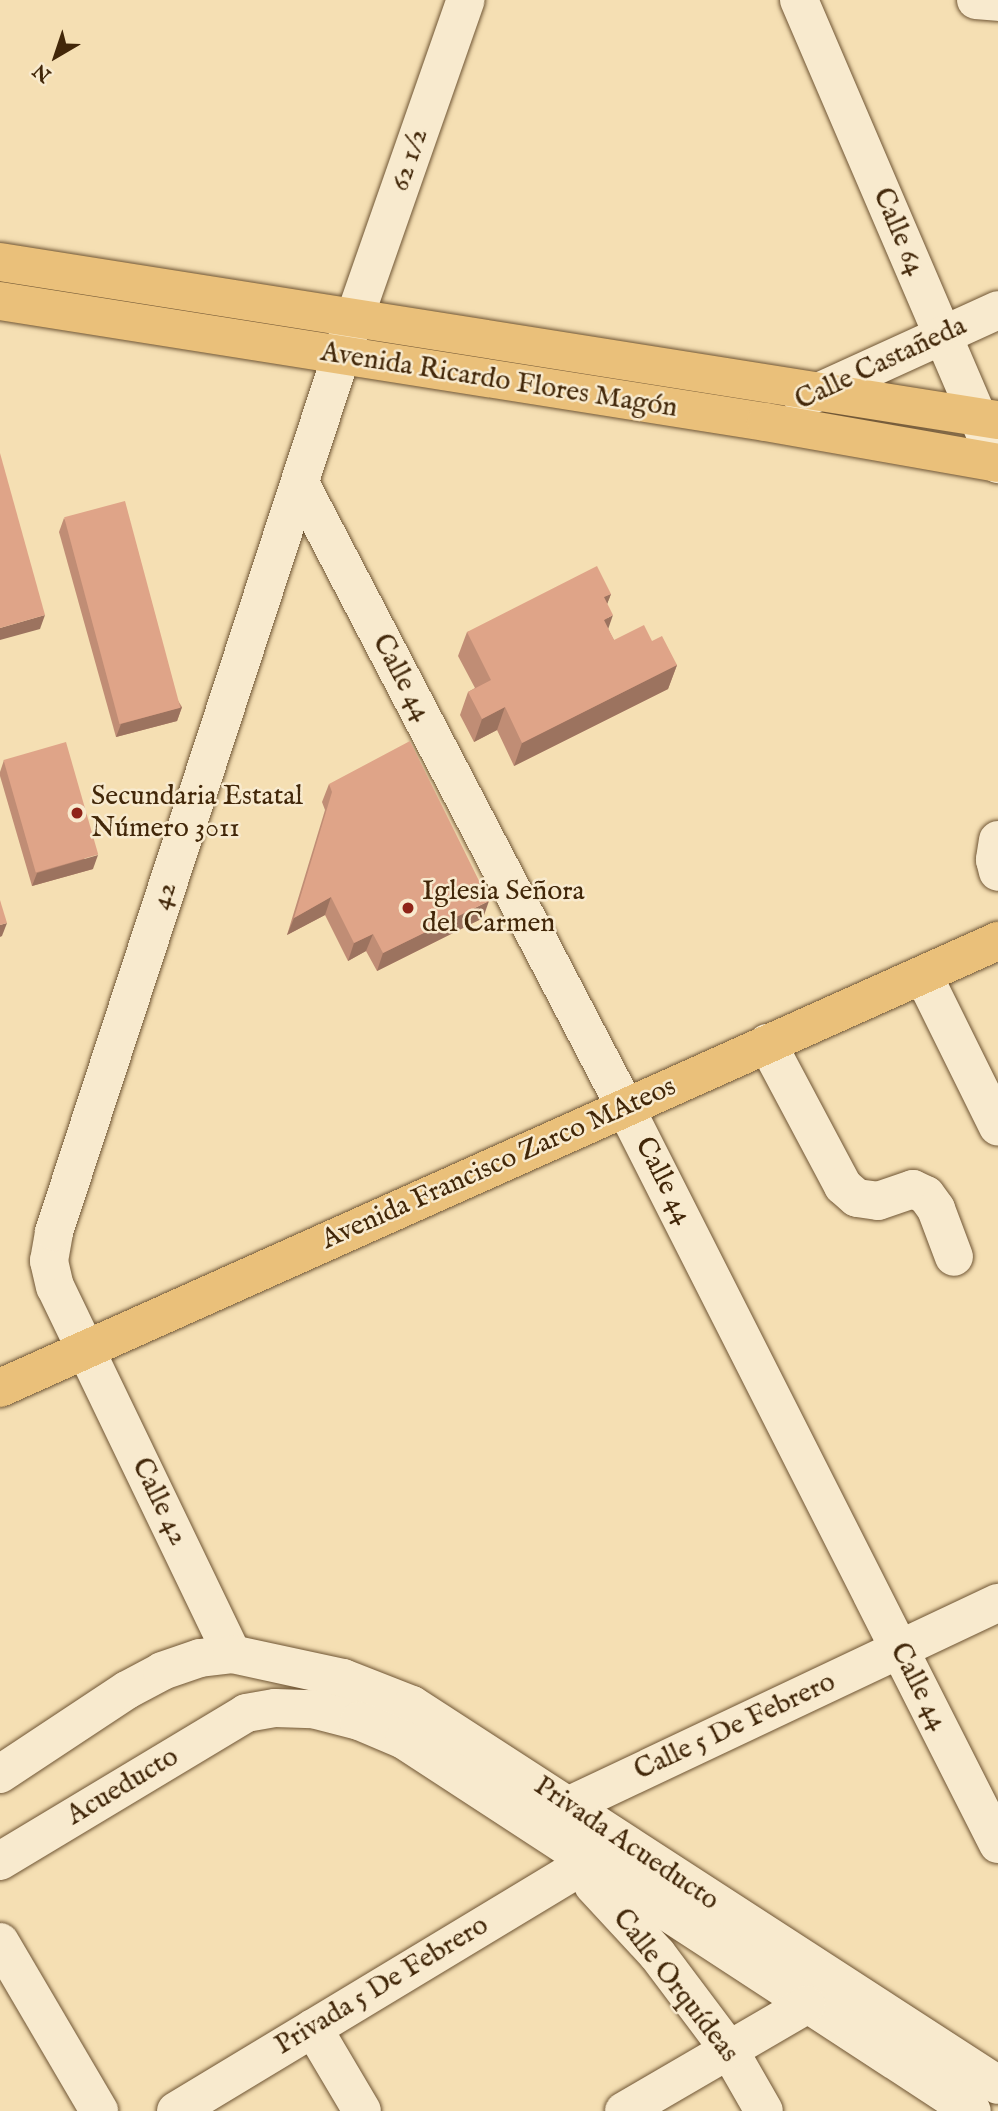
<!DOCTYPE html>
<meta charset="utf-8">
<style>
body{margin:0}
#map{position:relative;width:998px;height:2111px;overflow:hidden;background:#f5dfb3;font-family:"IM FELL English",serif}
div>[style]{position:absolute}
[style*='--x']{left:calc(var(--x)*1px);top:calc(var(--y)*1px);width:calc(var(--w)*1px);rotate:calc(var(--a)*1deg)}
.roads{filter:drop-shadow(0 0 2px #6f5534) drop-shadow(0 0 2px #6f5534)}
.minor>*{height:38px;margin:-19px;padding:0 19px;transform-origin:19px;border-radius:19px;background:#f8eace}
.major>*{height:38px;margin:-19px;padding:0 19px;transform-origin:19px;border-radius:19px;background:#eac07a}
.wall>*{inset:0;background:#c08d75}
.shaded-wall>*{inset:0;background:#9c735f}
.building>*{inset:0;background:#dfa488;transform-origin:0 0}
.dots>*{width:19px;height:19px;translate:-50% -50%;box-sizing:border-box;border:4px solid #f8eace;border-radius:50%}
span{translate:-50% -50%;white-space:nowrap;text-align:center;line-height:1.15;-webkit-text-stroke:5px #f8eace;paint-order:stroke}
.street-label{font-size:28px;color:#422709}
.poi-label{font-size:28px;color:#422709}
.left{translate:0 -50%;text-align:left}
.north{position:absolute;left:21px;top:21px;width:70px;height:70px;-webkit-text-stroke:5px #f8eace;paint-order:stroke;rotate:219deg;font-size:19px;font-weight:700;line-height:28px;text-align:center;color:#422709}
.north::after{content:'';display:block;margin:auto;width:24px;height:32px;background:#422709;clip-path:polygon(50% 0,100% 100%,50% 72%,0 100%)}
</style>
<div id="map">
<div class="roads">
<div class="minor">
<div style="--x:799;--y:0;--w:505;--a:66.79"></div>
<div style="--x:976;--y:0;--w:22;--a:5"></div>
<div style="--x:803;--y:399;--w:214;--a:-24.5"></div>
<div style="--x:301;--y:485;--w:701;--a:62.48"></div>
<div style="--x:625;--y:1107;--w:826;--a:63.16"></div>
<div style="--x:998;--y:840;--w:20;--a:99"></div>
<div style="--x:995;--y:860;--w:12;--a:76"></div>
<div style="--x:923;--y:975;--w:169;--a:63.7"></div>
<div style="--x:767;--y:1043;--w:162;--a:62"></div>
<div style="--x:843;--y:1186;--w:18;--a:41"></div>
<div style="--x:857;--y:1198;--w:21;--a:8"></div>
<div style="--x:878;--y:1201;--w:37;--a:-19"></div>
<div style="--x:913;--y:1189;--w:14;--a:25"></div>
<div style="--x:926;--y:1195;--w:17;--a:54"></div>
<div style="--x:936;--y:1209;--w:51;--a:69.4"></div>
<div style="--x:232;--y:1654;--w:407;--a:-115.7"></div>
<div style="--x:55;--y:1287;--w:27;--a:-103"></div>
<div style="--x:49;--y:1261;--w:29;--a:-80"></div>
<div style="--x:54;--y:1232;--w:922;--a:-71.86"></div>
<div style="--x:341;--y:356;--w:377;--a:-70.7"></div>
<div style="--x:0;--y:1774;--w:152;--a:-33.5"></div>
<div style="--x:127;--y:1690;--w:40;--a:-28"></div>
<div style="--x:162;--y:1671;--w:40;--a:-18.9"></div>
<div style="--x:200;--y:1658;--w:32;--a:-7"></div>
<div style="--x:232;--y:1654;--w:114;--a:12.2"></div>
<div style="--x:343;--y:1678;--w:74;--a:21.4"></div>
<div style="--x:412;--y:1705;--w:698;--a:32.96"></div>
<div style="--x:570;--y:1805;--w:473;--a:-25.3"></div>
<div style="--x:0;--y:1861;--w:287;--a:-31"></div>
<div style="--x:246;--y:1713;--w:29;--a:-10"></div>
<div style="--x:275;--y:1708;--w:38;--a:2"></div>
<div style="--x:313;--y:1709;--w:48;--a:14.6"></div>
<div style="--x:359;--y:1721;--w:49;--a:22.9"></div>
<div style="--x:404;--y:1740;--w:678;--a:33.15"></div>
<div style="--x:593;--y:1885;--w:94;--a:47.2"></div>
<div style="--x:657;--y:1954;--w:120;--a:53.1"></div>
<div style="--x:729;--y:2050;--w:70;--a:60.2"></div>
<div style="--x:0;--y:1942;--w:196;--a:59.6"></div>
<div style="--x:313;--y:2028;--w:96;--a:59.4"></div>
<div style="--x:176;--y:2111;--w:481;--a:-31.1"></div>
<div style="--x:624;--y:2111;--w:211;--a:-30.2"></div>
</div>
<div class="major">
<div style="--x:0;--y:262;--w:1010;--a:9"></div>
<div style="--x:0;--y:301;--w:775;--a:8.98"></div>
<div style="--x:766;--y:422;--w:236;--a:10"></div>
<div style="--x:0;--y:1388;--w:1094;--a:-24.13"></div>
</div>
</div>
<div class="wall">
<div style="clip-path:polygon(64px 518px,182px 707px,177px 721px,116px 737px,59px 532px)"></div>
<div style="clip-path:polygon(611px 594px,607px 604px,608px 629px,614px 640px,652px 641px,677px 665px,668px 689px,514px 766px,497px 730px,474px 742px,460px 715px,468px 692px,475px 688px,458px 656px,467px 632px)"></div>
<div style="clip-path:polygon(4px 760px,93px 869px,32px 886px,0 776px,0 772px)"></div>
<div style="clip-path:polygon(329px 784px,483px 918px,377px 971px,366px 951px,348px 961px,325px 915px,287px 935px,325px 810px,322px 802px)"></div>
</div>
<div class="shaded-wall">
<div style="clip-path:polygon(611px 594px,602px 617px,604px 597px)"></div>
<div style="clip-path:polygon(45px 615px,40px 629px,0 640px,0 628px)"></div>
<div style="clip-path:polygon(613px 615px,605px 638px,604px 620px)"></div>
<div style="clip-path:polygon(677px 665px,668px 689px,514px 766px,522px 743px)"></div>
<div style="clip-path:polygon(182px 707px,177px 721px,116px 737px,121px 724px)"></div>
<div style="clip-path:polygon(505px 707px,497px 730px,474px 742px,482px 719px)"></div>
<div style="clip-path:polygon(98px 855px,93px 869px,32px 886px,37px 873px)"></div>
<div style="clip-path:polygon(331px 897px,325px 915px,287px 935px,294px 918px)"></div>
<div style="clip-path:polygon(489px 901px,483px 918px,377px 971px,383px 953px)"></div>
<div style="clip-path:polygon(7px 923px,2px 936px,0 937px,0 925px)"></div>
<div style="clip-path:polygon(373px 934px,366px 951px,348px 961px,354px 943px)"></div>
</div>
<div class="building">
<div style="clip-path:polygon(0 453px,45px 615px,0 628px)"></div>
<div style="left:125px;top:501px;width:214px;height:63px;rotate:75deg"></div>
<div style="clip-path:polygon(597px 566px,611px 594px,604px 597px,613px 615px,604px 620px,614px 640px,644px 625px,652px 641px,662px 636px,677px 665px,522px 743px,505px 707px,482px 719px,468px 692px,491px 680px,467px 632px)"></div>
<div style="clip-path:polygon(410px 741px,489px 901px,383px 953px,373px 934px,354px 943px,331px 897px,294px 918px,332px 792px,329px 784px)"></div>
<div style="left:66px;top:742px;width:117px;height:65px;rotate:74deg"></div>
<div style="clip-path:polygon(0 900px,7px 923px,0 925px)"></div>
</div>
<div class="dots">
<div style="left:77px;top:813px;background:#8f2418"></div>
<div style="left:408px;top:908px;background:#8f2418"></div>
</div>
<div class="street-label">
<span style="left:410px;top:160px;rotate:-71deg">62 1/2</span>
<span style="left:898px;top:232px;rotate:67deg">Calle 64</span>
<span style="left:881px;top:364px;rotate:-25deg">Calle Castañeda</span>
<span style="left:499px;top:381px;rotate:9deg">Avenida Ricardo Flores Magón</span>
<span style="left:401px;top:678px;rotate:62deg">Calle 44</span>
<span style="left:165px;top:896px;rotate:-72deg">42</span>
<span style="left:499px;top:1164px;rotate:-24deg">Avenida Francisco Zarco MAteos</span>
<span style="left:663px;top:1181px;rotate:63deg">Calle 44</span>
<span style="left:159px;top:1502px;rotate:64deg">Calle 42</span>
<span style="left:918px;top:1687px;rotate:63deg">Calle 44</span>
<span style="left:735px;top:1727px;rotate:-25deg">Calle 5 De Febrero</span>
<span style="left:123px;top:1787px;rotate:-31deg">Acueducto</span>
<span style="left:626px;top:1844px;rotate:34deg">Privada Acueducto</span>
<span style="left:382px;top:1986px;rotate:-31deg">Privada 5 De Febrero</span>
<span style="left:675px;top:1986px;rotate:52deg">Calle Orquídeas</span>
</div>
<div class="poi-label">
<span class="left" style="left:91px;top:813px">Secundaria Estatal<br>Número 3011</span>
<span class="left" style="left:422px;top:908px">Iglesia Señora<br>del Carmen</span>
</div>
<div class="north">N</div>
</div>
